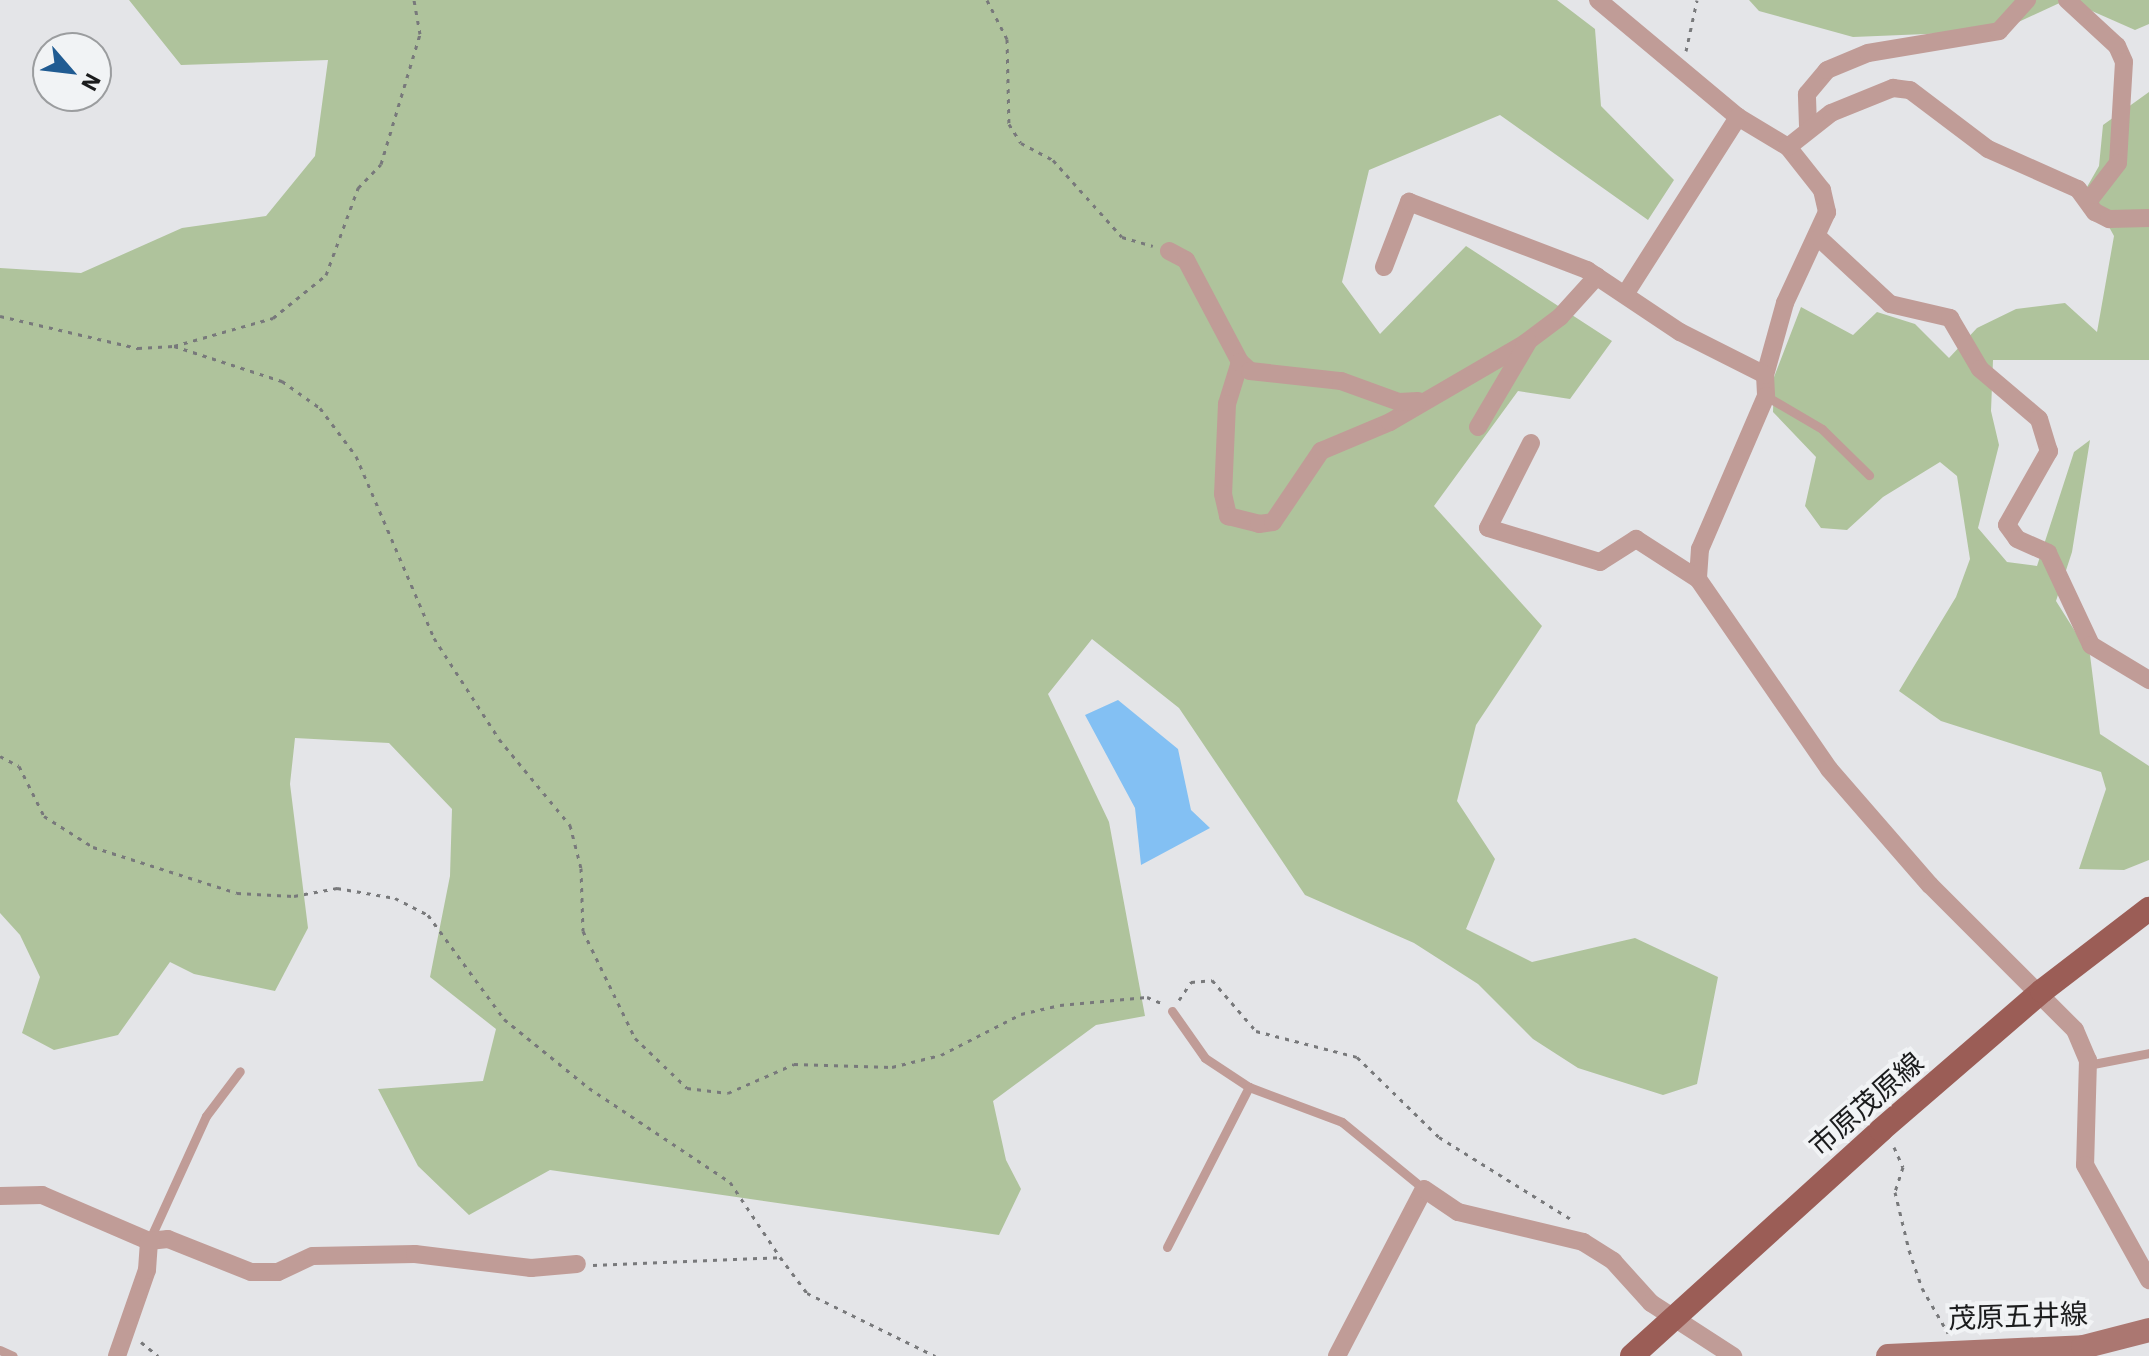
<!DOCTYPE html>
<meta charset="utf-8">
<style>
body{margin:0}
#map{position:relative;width:2149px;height:1356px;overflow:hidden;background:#e4e5e8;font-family:"IBM Plex Sans","Noto Sans JP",sans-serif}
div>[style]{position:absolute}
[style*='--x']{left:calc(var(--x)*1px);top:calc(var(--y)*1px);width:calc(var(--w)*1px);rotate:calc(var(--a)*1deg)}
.green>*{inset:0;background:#afc39c}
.water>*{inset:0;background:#83c0f3}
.path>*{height:3px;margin-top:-1.5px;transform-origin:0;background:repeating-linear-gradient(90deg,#78797b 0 4px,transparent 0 10px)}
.service>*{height:9px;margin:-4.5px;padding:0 4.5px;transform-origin:4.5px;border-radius:4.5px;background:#c09c97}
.minor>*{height:18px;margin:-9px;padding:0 9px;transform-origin:9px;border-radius:9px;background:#c09c97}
.secondary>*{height:24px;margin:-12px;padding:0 12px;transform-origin:12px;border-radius:12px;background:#ab7771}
.primary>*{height:24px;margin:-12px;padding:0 12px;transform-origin:12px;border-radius:12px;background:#9b5d56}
span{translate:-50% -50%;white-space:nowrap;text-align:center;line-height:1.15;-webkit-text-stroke:8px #f1f3f5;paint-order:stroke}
.street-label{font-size:28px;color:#1b1c1d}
.north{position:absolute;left:32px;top:32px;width:80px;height:80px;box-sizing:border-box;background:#f1f3f5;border:2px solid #9b9d9f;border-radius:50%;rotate:118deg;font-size:22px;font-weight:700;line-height:32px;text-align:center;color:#1b1c1d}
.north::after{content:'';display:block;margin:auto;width:28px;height:36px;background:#205b92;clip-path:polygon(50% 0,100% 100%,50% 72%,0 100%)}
</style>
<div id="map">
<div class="green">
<div style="clip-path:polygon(129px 0,1557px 0,1595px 29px,1601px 106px,1674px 180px,1648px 220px,1500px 115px,1369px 170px,1342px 282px,1380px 334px,1466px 246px,1612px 341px,1570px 399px,1518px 391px,1434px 506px,1542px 626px,1476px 725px,1457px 801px,1495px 859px,1466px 929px,1532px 962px,1635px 938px,1718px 977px,1697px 1084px,1663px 1095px,1578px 1068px,1533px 1039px,1478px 984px,1414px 943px,1305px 895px,1179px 708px,1092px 639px,1048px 694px,1109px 822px,1145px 1016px,1096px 1025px,993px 1101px,1006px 1160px,1021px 1189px,999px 1235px,550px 1170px,469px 1215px,418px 1166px,378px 1089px,483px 1081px,496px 1029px,430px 977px,450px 876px,452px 809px,389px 743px,295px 738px,290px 784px,308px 928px,275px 991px,194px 974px,170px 962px,118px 1035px,54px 1050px,22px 1033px,40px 977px,20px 935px,0 913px,0 268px,81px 273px,182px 228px,266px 216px,315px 156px,328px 60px,181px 65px)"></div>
<div style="clip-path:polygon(1749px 0,2066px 0,1999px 31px,1853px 37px,1759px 11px)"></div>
<div style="clip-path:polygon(2067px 0,2149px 0,2149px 24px,2135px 30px)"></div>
<div style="clip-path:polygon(2149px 92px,2149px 360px,1993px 360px,1991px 411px,1999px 445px,1978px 528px,2007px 562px,2037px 566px,2074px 452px,2090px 440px,2072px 552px,2056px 601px,2090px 655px,2100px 734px,2149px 766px,2149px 860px,2124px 870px,2079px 869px,2106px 789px,2101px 772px,1941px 721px,1899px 691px,1956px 597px,1970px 559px,1957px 476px,1940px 462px,1883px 497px,1847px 530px,1821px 528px,1805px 506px,1816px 457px,1773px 412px,1774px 377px,1801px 307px,1853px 335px,1877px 312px,1915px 324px,1949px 358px,1977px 328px,2016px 309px,2065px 303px,2097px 332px,2114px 236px,2087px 187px,2099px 166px,2103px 125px)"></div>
</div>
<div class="water">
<div style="clip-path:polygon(1118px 700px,1178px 749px,1191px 810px,1210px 828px,1141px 865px,1135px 808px,1085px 715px)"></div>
</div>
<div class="path">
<div style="--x:987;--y:0;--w:44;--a:62.9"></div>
<div style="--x:1007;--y:39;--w:85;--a:88.7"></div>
<div style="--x:1009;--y:124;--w:22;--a:58"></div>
<div style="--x:1021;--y:143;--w:36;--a:28"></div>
<div style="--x:1053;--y:160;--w:103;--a:48.1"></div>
<div style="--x:1122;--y:237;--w:32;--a:16"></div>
<div style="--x:1686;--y:51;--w:52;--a:-77.8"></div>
<div style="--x:0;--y:316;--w:142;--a:13.1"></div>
<div style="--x:138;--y:348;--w:36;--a:-3"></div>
<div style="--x:174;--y:346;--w:103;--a:-15.8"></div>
<div style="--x:273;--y:318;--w:68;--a:-39.1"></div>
<div style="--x:326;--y:275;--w:93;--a:-69.8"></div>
<div style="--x:358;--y:188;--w:33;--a:-46"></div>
<div style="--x:381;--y:164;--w:136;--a:-73.3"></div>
<div style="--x:420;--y:34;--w:35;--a:-100"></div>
<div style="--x:174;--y:346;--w:114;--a:18"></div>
<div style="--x:282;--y:381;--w:47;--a:35.4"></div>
<div style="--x:320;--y:408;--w:60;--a:53.1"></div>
<div style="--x:356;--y:456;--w:198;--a:66.8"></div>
<div style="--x:434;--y:638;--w:120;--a:57.2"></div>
<div style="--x:499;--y:739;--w:112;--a:50.5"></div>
<div style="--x:570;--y:825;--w:44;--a:75.7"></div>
<div style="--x:581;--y:868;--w:63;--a:88.2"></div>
<div style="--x:583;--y:931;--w:119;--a:64.1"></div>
<div style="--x:635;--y:1038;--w:72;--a:43.9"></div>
<div style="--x:687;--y:1088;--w:41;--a:7"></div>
<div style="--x:728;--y:1093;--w:72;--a:-23.7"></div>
<div style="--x:794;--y:1064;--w:98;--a:1.8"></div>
<div style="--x:892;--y:1067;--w:50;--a:-13.8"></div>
<div style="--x:941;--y:1055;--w:90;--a:-27.1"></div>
<div style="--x:1021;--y:1014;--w:40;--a:-13"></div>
<div style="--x:1060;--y:1005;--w:87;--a:-5.3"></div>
<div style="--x:1147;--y:997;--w:15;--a:23"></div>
<div style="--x:0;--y:756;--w:21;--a:28"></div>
<div style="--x:19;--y:766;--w:56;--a:63.4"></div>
<div style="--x:44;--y:816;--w:58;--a:32.3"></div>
<div style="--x:93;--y:847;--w:151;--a:17.7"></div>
<div style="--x:237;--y:893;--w:57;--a:3"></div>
<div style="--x:294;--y:896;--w:44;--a:-10.5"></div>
<div style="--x:337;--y:888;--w:59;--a:9.8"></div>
<div style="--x:395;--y:898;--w:37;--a:27"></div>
<div style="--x:428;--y:915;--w:129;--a:53.8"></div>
<div style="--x:504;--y:1019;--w:109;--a:39.1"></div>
<div style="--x:589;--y:1088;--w:169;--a:33.7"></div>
<div style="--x:730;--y:1182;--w:90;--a:56.3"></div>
<div style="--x:1179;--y:1000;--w:22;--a:-56"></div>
<div style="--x:1191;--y:982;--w:21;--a:-5"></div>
<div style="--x:1212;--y:980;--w:67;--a:49.2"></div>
<div style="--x:1256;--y:1031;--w:104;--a:14.4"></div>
<div style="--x:1357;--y:1057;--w:115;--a:44.3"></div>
<div style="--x:1439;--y:1137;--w:159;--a:31.9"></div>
<div style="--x:1894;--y:1147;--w:22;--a:66"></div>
<div style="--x:1903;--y:1167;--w:26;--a:108"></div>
<div style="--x:1895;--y:1192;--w:60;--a:76.4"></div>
<div style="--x:1909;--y:1250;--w:40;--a:71.1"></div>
<div style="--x:1922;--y:1288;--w:52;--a:60"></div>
<div style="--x:593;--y:1265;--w:187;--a:-2.4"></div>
<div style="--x:780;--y:1257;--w:45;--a:53.1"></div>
<div style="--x:807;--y:1293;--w:143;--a:26.2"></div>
<div style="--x:141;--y:1342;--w:22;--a:39"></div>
</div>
<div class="service">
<div style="--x:1766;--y:396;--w:65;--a:30.5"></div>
<div style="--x:1822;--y:429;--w:66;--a:44.4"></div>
<div style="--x:1172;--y:1011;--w:57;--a:54.9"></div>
<div style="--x:1205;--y:1058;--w:53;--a:33.4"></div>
<div style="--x:1249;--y:1087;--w:99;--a:20.6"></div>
<div style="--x:1342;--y:1122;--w:106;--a:39.3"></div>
<div style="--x:2088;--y:1065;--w:62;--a:-11.1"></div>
<div style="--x:149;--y:1241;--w:137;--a:-65.5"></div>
<div style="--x:206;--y:1116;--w:56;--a:-52.9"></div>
<div style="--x:1167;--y:1247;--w:180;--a:-62.9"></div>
<div style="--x:0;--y:1350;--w:14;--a:25"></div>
</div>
<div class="minor">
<div style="--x:1598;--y:0;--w:182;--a:39.9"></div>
<div style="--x:1738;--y:117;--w:58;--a:31"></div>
<div style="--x:1788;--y:147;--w:55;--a:51.7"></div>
<div style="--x:1822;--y:190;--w:23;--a:77"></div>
<div style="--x:1827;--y:212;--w:100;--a:114.8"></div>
<div style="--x:1785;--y:303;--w:75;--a:105.5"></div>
<div style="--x:1765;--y:375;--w:21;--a:87"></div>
<div style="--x:1766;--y:396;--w:167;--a:113.3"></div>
<div style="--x:1700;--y:549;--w:30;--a:94"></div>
<div style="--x:1698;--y:579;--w:231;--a:55.4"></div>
<div style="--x:1829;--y:769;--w:154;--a:49"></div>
<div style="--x:1930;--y:885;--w:205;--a:45"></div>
<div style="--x:2075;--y:1030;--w:33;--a:67"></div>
<div style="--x:2088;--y:1060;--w:105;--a:91.6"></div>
<div style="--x:2085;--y:1165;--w:132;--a:60.9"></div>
<div style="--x:2067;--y:0;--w:68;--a:42.6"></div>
<div style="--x:2117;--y:46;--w:17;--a:66"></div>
<div style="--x:2124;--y:62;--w:101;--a:93.4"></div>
<div style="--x:2118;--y:163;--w:49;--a:127.6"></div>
<div style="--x:1808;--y:126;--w:32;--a:-92"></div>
<div style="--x:1807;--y:94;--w:31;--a:-50"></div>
<div style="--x:1827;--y:70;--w:44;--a:-22.5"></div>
<div style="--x:1868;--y:53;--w:133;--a:-9.5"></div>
<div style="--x:1999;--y:31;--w:42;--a:-47.9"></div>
<div style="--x:1788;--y:147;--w:55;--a:-38.3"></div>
<div style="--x:1831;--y:113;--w:67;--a:-22"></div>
<div style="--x:1893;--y:88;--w:17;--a:7"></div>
<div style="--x:1910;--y:90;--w:98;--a:37.1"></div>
<div style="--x:1988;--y:149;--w:98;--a:24"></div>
<div style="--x:2078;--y:189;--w:29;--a:54"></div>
<div style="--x:2095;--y:212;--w:16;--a:27"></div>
<div style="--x:2109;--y:219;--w:40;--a:-1.4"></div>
<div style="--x:1819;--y:238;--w:97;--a:42.9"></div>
<div style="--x:1890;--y:304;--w:62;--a:13.1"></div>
<div style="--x:1950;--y:318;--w:59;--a:59.5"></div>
<div style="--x:1980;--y:369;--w:77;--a:40.3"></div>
<div style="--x:2039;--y:419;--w:34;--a:73"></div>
<div style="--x:2049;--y:451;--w:85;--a:119.6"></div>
<div style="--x:2007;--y:525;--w:17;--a:54"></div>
<div style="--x:2017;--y:539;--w:34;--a:24"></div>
<div style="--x:2048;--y:553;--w:102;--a:64.9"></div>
<div style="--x:2091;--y:645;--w:68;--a:31.1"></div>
<div style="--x:1169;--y:251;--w:19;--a:28"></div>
<div style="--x:1186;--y:260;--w:115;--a:62.1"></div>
<div style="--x:1240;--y:362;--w:44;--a:107.2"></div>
<div style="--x:1227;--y:404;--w:90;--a:92.5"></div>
<div style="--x:1223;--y:494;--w:23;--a:77"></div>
<div style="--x:1228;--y:516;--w:32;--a:14"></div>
<div style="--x:1259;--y:524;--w:14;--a:-8"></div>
<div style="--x:1273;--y:522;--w:86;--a:-55.9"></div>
<div style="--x:1321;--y:451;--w:75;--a:-22.8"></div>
<div style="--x:1390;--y:422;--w:155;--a:-30.2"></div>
<div style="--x:1524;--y:344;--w:45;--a:-36.9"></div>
<div style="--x:1560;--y:317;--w:55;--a:-47.9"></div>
<div style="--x:1384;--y:267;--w:70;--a:-69"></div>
<div style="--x:1409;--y:202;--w:191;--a:20.9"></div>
<div style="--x:1587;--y:270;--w:112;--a:33.7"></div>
<div style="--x:1680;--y:332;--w:95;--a:26.8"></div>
<div style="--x:1626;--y:293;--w:209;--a:-57.5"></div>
<div style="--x:1240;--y:362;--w:13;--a:42"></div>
<div style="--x:1250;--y:371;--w:92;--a:6.3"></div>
<div style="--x:1341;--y:381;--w:62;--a:19.9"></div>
<div style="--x:1399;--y:402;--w:19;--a:-3"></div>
<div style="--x:1478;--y:427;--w:99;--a:-59.5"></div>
<div style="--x:1531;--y:443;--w:95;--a:116.8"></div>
<div style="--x:1488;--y:528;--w:117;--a:16.9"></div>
<div style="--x:1600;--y:562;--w:43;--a:-32.6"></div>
<div style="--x:1636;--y:539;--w:74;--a:32.8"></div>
<div style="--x:0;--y:1196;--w:42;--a:-1.4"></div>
<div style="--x:42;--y:1195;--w:116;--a:23.3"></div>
<div style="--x:149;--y:1241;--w:19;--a:-6"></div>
<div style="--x:168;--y:1239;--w:89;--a:21.7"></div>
<div style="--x:251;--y:1272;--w:27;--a:0"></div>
<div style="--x:278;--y:1272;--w:38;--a:-25"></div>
<div style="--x:313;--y:1256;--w:102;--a:-1.1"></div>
<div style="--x:415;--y:1254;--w:117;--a:6.9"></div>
<div style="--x:531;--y:1268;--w:46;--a:-5"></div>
<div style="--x:117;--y:1356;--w:91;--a:-70.8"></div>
<div style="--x:147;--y:1270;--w:29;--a:-86"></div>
<div style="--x:1337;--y:1356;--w:188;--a:-62.5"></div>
<div style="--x:1424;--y:1189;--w:41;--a:34.1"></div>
<div style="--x:1458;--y:1212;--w:129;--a:13.5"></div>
<div style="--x:1583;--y:1242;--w:36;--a:32"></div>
<div style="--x:1613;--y:1261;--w:57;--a:47.9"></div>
<div style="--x:1651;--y:1303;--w:98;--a:32.9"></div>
</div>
<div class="secondary">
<div style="--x:1888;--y:1356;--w:195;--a:-2.6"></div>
<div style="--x:2083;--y:1347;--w:68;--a:-14.4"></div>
</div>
<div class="primary">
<div style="--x:1632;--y:1356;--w:336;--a:-42.2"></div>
<div style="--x:1881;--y:1130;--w:213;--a:-40.8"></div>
<div style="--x:2042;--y:991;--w:135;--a:-37.5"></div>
</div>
<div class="street-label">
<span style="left:1866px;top:1104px;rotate:-41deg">市原茂原線</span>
<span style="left:2018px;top:1316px;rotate:-2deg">茂原五井線</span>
</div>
<div class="north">N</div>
</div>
